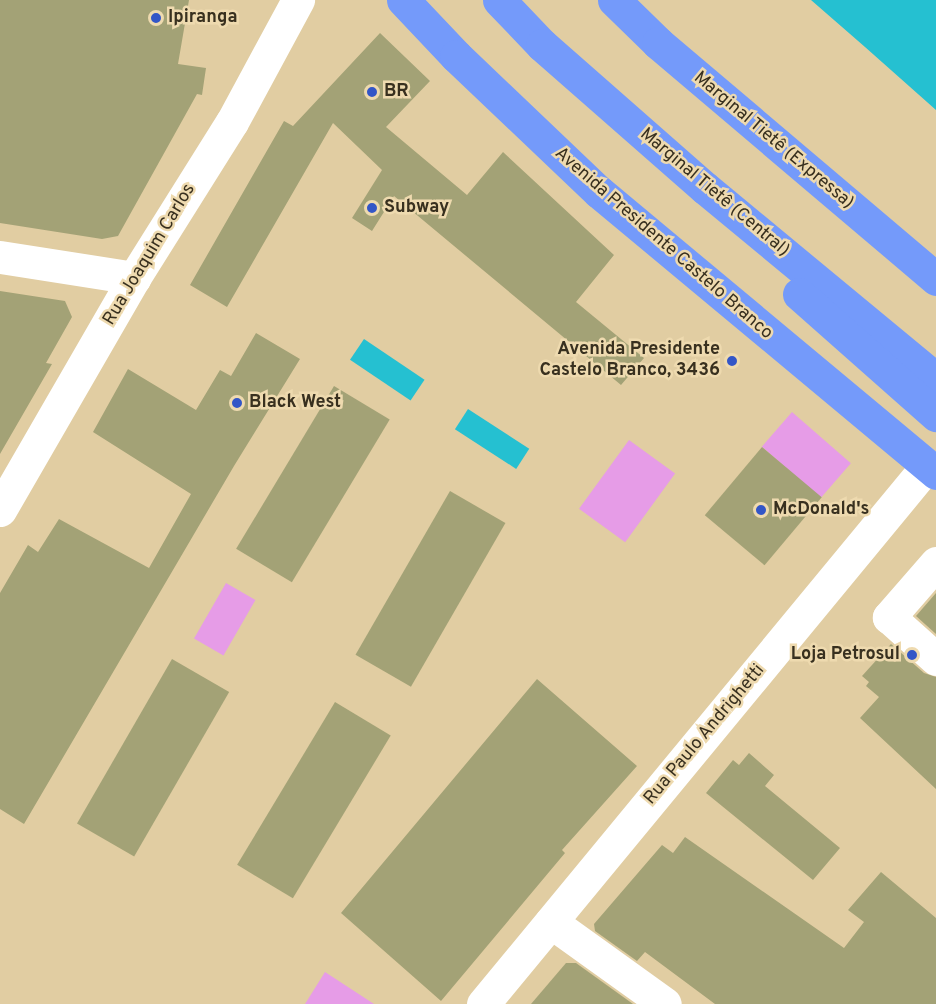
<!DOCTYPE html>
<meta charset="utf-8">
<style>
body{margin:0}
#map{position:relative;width:936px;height:1004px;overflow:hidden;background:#e1cda2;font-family:Overpass,sans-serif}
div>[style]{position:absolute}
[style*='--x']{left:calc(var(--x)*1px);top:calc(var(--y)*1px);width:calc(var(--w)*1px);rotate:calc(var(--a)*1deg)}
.green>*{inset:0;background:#e69ce7;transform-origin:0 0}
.water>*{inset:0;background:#25c0d1;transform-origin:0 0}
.building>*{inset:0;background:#a3a276;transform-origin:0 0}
.minor>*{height:33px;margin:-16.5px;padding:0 16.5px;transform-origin:16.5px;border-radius:16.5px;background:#fff}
.highway>*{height:33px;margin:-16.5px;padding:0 16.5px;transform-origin:16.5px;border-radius:16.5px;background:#749afa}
.dots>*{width:16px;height:16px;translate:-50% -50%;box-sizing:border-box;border:3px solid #eedaaf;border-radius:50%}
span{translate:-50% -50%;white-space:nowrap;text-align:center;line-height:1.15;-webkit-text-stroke:5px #eedaaf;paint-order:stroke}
.poi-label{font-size:18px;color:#38301f;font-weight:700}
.left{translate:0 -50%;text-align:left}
.right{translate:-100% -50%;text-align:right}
.street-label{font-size:18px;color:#38301f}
</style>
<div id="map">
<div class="green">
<div style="left:792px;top:412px;width:78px;height:46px;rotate:41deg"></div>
<div style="left:629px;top:440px;width:57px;height:85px;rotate:36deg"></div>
<div style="left:226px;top:583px;width:34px;height:64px;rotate:30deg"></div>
<div style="clip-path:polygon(325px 972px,374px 1004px,305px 1004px)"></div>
</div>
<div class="water">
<div style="clip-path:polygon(811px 0,936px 0,936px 110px,865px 47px)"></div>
<div style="left:364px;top:339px;width:73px;height:25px;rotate:34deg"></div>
<div style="left:468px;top:409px;width:73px;height:24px;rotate:33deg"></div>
</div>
<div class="building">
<div style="clip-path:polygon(0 0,189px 0,178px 64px,206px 68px,202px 95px,197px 94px,118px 236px,102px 239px,0 223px)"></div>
<div style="clip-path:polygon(380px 33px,430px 81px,386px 127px,467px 195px,503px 152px,614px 255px,576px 302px,644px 358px,621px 385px,394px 196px,372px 231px,352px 218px,382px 170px,333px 123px,227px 307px,190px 285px,284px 121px,293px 126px)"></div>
<div style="clip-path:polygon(0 291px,65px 301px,72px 317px,46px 363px,52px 364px,0 454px)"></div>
<div style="clip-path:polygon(256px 333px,300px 359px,234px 466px,24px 824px,0 809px,0 593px,28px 545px,38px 552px,59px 519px,149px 568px,191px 494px,93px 432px,128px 369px,196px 410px,220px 370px,231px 376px)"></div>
<div style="left:334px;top:386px;width:65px;height:190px;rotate:31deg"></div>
<div style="left:762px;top:447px;width:78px;height:89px;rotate:40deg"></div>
<div style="left:450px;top:491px;width:64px;height:189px;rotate:30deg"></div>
<div style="clip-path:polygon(936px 593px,936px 634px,916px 616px)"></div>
<div style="clip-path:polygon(891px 644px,924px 673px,936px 677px,936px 789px,860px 718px,879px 697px,866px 686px,869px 682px,862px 676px)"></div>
<div style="left:172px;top:659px;width:66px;height:190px;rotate:30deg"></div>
<div style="clip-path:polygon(537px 679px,637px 766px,562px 850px,565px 853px,441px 1001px,341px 913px)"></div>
<div style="left:335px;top:702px;width:65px;height:190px;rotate:31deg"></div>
<div style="clip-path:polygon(749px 753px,774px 775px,765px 786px,840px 848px,813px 880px,706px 793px,733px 760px,739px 765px)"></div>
<div style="clip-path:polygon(685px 837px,844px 948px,864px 922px,848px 910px,881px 872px,936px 918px,936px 1004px,715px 1004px,645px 952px,637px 961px,595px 931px,594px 924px,662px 845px,673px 853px)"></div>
<div style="clip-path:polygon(566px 963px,576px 963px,633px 1004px,531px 1004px)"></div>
</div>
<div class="minor">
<div style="--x:0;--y:257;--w:136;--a:8.9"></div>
<div style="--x:0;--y:510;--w:268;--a:-60"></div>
<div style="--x:134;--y:278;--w:184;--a:-57.9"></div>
<div style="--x:232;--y:122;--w:139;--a:-61.6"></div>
<div style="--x:936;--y:563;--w:72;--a:131"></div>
<div style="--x:889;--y:617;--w:63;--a:41.8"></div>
<div style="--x:551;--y:922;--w:140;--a:35.7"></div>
<div style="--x:483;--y:1004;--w:698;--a:-50.47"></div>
</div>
<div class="highway">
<div style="--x:403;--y:0;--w:77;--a:46.6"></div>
<div style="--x:456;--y:56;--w:197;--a:43.6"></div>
<div style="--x:599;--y:192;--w:439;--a:39.8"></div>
<div style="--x:499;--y:0;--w:62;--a:46.3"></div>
<div style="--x:542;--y:45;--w:217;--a:41.3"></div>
<div style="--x:705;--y:188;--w:300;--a:39.6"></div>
<div style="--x:614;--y:0;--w:62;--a:44.3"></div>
<div style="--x:658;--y:43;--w:365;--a:40.3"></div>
<div style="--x:799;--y:294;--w:183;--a:41.5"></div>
</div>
<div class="dots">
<div style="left:156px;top:18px;background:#3356c7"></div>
<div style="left:372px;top:92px;background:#3356c7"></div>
<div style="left:372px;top:208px;background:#3356c7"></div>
<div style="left:732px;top:361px;background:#3356c7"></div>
<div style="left:237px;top:403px;background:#3356c7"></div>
<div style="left:761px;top:510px;background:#3356c7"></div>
<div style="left:912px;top:655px;background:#3356c7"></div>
</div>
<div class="poi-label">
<span class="left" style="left:168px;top:18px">Ipiranga</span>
<span class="left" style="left:384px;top:92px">BR</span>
<span class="left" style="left:384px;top:208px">Subway</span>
<span class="right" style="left:720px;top:361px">Avenida Presidente<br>Castelo Branco, 3436</span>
<span class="left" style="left:249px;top:403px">Black West</span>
<span class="left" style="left:773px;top:510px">McDonald's</span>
<span class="right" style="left:900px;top:655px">Loja Petrosul</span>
</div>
<div class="street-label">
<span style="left:773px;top:141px;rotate:40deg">Marginal Tietê (Expressa)</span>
<span style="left:714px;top:193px;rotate:40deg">Marginal Tietê (Central)</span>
<span style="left:663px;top:244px;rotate:41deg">Avenida Presidente Castelo Branco</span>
<span style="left:150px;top:255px;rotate:-59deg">Rua Joaquim Carlos</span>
<span style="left:705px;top:735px;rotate:-50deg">Rua Paulo Andrighetti</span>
</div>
</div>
